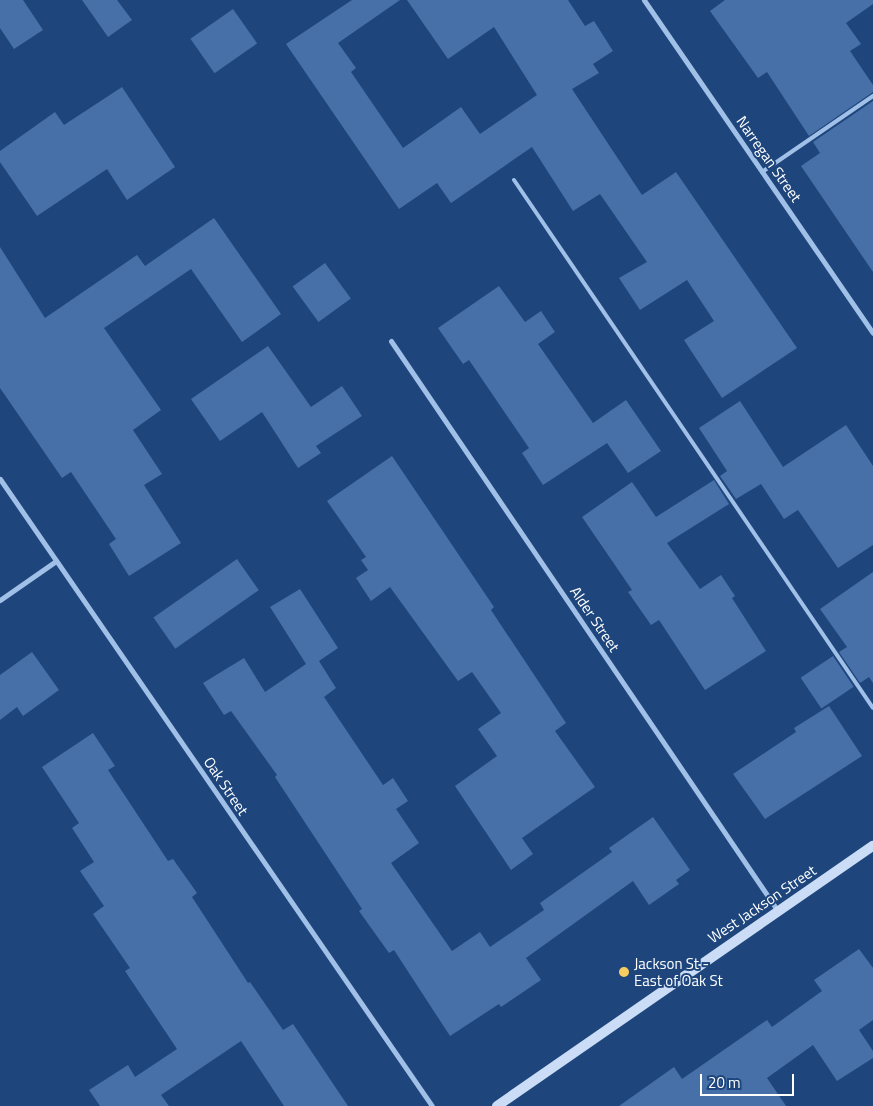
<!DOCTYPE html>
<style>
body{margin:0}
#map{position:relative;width:873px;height:1106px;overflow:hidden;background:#1e467d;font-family:"Titillium Web",sans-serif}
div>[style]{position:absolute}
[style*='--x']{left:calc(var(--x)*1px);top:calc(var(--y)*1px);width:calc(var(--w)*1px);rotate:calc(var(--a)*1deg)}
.building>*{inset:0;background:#4670a7;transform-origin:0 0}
.lane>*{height:4px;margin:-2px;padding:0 2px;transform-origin:2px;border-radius:2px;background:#a0c0e8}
.street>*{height:5px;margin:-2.5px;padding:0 2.5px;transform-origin:2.5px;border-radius:2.5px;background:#a0c0e8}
.secondary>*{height:10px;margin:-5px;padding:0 5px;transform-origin:5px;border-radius:5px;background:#cbddf6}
.dots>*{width:14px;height:14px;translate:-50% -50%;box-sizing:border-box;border:2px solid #1e467d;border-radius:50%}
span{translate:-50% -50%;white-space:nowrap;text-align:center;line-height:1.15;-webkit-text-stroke:4px #1e467d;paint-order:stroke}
.street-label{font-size:15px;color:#fff}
.poi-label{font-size:15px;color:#fff}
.left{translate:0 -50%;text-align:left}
.scale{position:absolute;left:700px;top:1074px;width:94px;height:22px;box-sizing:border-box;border:2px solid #fff;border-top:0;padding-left:6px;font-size:15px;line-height:18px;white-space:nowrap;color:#fff;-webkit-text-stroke:4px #1e467d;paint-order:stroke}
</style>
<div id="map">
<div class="building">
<div style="clip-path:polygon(0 0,23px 0,43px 30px,14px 49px,0 28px)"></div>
<div style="clip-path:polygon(82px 0,117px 0,132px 20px,108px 37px)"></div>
<div style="clip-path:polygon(352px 0,400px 0,338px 43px,356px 68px,351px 72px,403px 148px,461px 107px,480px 134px,537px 95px,494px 27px,448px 59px,407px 0,568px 0,585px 26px,594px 21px,613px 51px,593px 64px,599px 73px,572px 89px,642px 195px,676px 172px,797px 348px,722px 398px,684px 340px,714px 321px,687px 280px,640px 310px,619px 278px,647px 262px,600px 194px,573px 211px,532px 147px,451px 203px,437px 183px,399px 209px,286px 44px)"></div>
<div style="clip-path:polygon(725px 0,873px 0,873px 4px,846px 23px,861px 44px,850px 51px,873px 85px,873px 92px,809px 136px,767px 72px,758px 78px,710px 11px)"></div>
<div style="left:233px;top:9px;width:42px;height:52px;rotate:55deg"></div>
<div style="clip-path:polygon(122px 87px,175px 167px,127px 200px,107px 169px,37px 216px,0 162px,0 151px,55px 112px,64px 125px)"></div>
<div style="clip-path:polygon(873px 101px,873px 272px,801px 166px,820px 153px,813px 142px)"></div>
<div style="clip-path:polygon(214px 218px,281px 314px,242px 342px,191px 269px,104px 328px,161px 410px,133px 430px,162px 474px,144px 485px,181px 543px,129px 576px,109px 544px,116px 539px,71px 472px,62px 478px,0 388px,0 247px,45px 318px,137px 255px,145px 266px)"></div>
<div style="left:325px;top:263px;width:44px;height:40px;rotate:54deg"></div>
<div style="clip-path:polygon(499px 286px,525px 322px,541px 311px,555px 332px,538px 344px,593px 423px,626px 400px,661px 451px,628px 473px,607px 443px,543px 485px,522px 453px,529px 448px,469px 360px,463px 364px,438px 328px)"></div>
<div style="clip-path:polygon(268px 346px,311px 407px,342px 386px,362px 416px,316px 446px,321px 453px,298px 468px,262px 412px,220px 441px,191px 399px)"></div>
<div style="clip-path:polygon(740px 401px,783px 467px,846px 425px,873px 466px,873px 545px,838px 568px,798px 510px,784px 519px,761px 484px,736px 499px,720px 476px,727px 471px,699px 428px)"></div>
<div style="clip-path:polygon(392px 456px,494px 607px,491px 610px,566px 723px,555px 731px,595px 787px,522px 838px,533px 854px,511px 870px,455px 786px,497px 756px,478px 729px,501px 713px,472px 672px,458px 681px,390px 587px,371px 601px,356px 578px,368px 570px,361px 560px,366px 557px,327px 501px)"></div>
<div style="clip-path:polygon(714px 480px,729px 504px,667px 543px,700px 589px,721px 575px,735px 596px,732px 598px,766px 651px,705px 690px,659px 620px,651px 625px,628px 592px,632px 590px,582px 517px,632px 482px,656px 517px)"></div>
<div style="left:237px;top:559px;width:38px;height:102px;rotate:55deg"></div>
<div style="clip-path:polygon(873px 572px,873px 683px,869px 677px,860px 683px,839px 652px,847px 647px,820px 609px)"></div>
<div style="clip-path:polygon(300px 589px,338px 648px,319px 661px,336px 688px,324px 697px,383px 785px,393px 778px,408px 801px,396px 809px,419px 843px,391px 863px,452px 951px,480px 932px,490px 947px,544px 910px,540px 903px,612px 852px,609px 848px,653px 817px,690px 870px,676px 880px,679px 884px,649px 905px,633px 881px,526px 958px,541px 980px,501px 1007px,499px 1004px,450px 1036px,394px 950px,389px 953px,359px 911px,362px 909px,275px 777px,277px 775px,231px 711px,224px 715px,203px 683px,244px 658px,265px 692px,306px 664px,270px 607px)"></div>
<div style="clip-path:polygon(32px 652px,59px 690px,23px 716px,17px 707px,0 720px,0 675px)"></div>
<div style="left:833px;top:656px;width:37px;height:39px;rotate:56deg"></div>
<div style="clip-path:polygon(829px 706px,862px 756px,765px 819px,733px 774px,796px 732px,794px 728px)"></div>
<div style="clip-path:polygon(93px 733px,115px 766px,108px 770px,168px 861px,173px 859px,197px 893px,192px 897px,248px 983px,250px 982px,283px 1030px,293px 1024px,348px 1106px,284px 1106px,241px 1041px,161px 1095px,169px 1106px,100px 1106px,89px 1090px,128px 1065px,135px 1077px,177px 1049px,125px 971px,130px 968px,93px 914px,104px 906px,80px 871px,94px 862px,72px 828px,79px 823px,42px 767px)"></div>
<div style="clip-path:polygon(859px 949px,873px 968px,873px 1020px,859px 1030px,873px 1051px,873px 1058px,837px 1081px,813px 1045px,767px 1078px,786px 1106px,619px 1106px,674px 1067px,682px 1079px,767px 1020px,772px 1027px,822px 991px,814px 980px)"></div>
</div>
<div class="lane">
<div style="--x:762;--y:172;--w:135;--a:-34.4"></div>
<div style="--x:514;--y:180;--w:638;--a:55.79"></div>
</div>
<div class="street">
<div style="--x:644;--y:0;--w:404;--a:55.5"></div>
<div style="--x:391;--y:341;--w:689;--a:55.83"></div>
<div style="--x:0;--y:479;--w:761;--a:55.43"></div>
<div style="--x:0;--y:600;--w:68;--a:-34.9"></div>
</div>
<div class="secondary">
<div style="--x:497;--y:1106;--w:457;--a:-34.7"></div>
</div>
<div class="dots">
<div style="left:624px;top:972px;background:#f7cd5f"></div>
</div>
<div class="street-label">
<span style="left:769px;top:159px;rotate:55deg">Narregan Street</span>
<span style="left:595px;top:619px;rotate:56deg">Alder Street</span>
<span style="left:226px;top:786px;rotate:56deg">Oak Street</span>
<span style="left:762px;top:904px;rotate:-34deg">West Jackson Street</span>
</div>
<div class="poi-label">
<span class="left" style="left:634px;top:972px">Jackson St -<br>East of Oak St</span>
</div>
<div class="scale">20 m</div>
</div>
